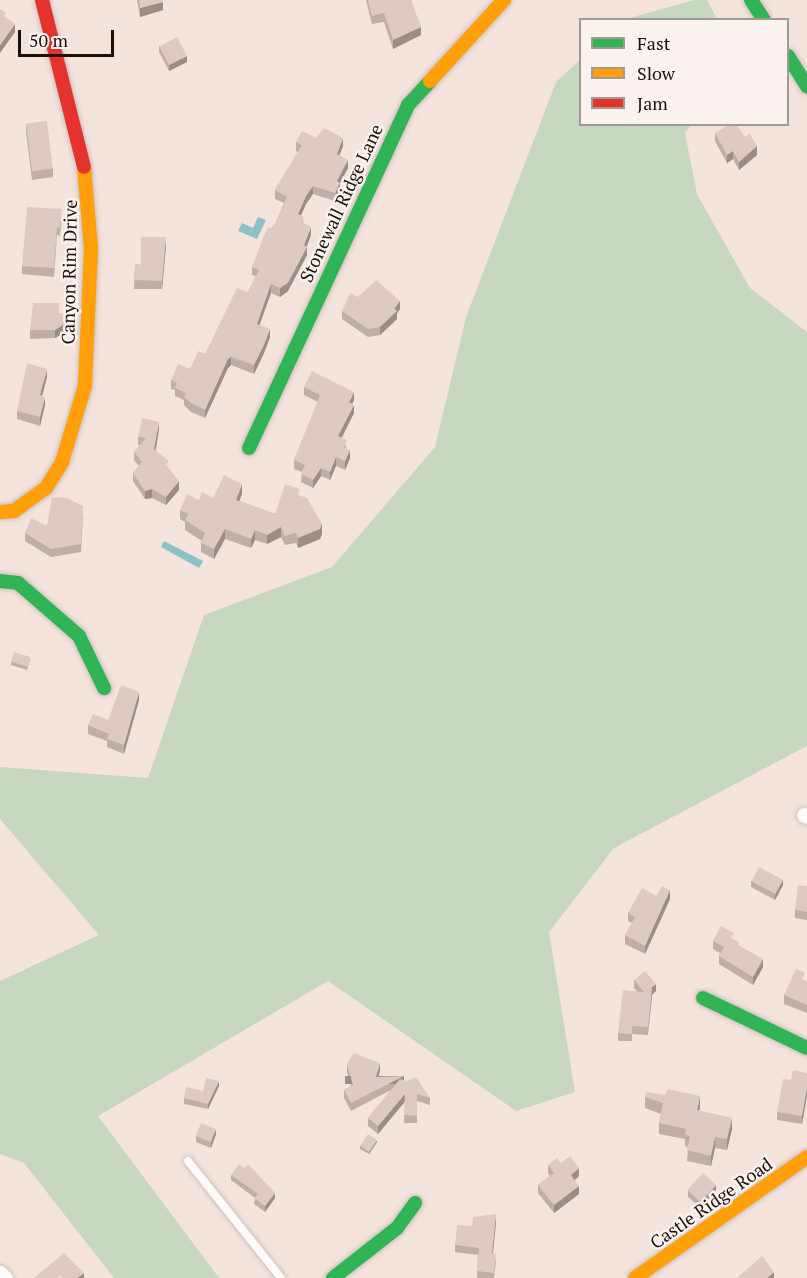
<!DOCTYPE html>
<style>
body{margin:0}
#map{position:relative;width:807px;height:1278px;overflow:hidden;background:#f5e4dd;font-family:"PT Serif",serif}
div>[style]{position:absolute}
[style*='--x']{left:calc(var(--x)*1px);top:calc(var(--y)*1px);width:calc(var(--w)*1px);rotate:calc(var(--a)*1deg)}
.green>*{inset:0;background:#c8d7c1}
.water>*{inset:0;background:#8bc2c7}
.roads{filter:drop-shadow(0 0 2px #cec0ba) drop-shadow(0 0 2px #cec0ba)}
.lane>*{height:8px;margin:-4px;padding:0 4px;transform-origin:4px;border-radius:4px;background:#fefbfa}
.street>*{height:15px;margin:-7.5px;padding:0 7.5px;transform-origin:7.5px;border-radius:7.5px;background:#fefbfa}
.fast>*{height:14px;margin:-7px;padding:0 7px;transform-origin:7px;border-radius:7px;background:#30b455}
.slow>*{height:14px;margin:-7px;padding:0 7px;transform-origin:7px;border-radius:7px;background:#ff9f0a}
.jam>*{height:14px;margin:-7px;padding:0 7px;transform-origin:7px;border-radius:7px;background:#e5322d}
.wall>*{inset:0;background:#c0aea8}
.shaded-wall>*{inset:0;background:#9c8d88;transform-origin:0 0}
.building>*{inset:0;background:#dfcac3;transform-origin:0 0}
span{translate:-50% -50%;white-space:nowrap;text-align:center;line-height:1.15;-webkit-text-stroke:5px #fbf3f0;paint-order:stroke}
.street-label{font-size:18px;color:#1d100b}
.legend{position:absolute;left:579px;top:18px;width:210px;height:108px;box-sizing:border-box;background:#fbf3f0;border:2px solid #a29894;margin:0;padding:8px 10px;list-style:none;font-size:18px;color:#1d100b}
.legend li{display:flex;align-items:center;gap:12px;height:30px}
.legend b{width:30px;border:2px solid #a29894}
.scale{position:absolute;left:18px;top:30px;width:96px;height:27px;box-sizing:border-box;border:3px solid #1d100b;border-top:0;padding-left:8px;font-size:18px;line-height:21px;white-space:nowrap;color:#1d100b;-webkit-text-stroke:4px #fbf3f0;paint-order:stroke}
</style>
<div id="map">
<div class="green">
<div style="clip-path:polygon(694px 0,707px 0,717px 19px,626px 19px)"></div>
<div style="clip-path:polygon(580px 60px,580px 124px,691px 125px,685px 133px,697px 194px,750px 288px,807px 332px,807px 746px,614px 848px,549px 932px,575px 1092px,516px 1111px,328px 981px,98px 1116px,219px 1278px,114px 1278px,24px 1163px,0 1154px,0 981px,99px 935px,0 819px,0 767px,148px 778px,204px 615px,332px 567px,435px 447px,466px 317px,556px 82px)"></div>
</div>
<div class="water">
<div style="clip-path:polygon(258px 217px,266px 220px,257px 239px,238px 231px,242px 223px,253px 228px)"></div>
<div style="clip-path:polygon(164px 541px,203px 561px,199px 568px,161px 547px)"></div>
</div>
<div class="roads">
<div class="lane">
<div style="--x:188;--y:1161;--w:149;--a:51.5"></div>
</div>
<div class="street">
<div style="--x:804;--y:815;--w:3;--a:18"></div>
<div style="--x:0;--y:1273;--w:7;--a:45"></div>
</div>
<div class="fast">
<div style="--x:751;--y:0;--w:24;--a:57"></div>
<div style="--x:788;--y:56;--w:36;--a:58"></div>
<div style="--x:249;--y:448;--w:378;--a:-65.1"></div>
<div style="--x:408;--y:105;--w:33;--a:-47"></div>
<div style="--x:0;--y:581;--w:18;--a:6"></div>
<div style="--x:18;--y:583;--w:81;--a:41"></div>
<div style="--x:79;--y:636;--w:58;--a:64.3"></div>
<div style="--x:703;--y:998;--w:115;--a:25.7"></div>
<div style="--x:333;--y:1278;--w:81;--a:-38"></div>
<div style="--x:397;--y:1228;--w:31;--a:-54"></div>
</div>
<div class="slow">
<div style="--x:430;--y:81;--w:110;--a:-47.6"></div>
<div style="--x:0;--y:512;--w:14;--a:-4"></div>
<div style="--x:14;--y:511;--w:39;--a:-36"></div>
<div style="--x:46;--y:488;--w:31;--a:-58"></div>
<div style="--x:62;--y:462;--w:79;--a:-73.2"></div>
<div style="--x:85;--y:386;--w:138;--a:-87.5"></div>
<div style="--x:91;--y:248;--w:81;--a:-94.9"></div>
<div style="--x:635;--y:1278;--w:210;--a:-35.1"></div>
</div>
<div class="jam">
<div style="--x:42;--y:0;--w:172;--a:75.9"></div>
</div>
</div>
<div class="wall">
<div style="clip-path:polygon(137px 0,162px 0,163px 10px,140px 17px)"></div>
<div style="clip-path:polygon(366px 0,411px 0,421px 35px,393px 49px,384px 22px,372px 24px)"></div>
<div style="clip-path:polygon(159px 46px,187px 62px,169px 71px,159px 52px)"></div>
<div style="clip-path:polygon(26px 123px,53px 169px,53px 177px,32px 180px,26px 132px)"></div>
<div style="clip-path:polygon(715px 133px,745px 137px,757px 155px,739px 170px,733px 159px,727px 163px,715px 141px)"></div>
<div style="clip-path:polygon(316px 138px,343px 146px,339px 155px,348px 168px,340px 183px,340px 191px,335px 201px,313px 194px,306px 204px,301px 215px,304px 224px,311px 235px,307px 246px,307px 255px,288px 291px,280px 297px,271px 293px,259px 325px,270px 337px,264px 353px,254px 374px,231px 365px,228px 368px,205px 418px,191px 412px,184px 405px,184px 400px,175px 396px,175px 390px,171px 389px,171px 380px,190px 369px,205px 354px,248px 292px,256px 276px,252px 275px,252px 267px,276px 222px,284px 203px,275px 199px,275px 190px,298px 152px,296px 151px,296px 142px)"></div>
<div style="clip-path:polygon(62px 218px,60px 236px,57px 235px,54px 277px,22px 274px,22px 266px)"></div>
<div style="clip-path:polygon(166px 246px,162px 289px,134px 289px,135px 264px,141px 265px)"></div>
<div style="clip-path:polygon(358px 297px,400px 309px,397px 313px,397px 319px,380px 335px,368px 337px,342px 319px,342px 311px)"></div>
<div style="clip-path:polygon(59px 313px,66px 332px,55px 338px,30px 339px,30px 330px)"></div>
<div style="clip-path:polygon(47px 377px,42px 396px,45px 405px,40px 426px,17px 419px,17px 411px)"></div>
<div style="clip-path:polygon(304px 387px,354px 400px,352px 404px,354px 413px,342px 438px,347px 449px,350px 458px,345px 470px,336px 466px,330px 480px,321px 476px,313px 488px,301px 482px,302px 472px,294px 469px,294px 460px,318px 402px,304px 395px)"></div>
<div style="clip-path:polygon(159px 430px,156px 450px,169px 469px,179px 490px,166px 505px,152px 498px,145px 499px,133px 481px,133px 473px,139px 466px,134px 460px,134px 452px,140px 445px,138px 445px,138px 437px)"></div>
<div style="clip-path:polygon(242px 494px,239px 501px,275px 514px,300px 496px,322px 534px,320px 539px,298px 548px,296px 543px,285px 545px,281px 537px,267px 544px,255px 540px,251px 548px,225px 539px,214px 559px,201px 552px,201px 543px,202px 541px,185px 530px,185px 522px,180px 519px,180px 510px,199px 500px)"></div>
<div style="clip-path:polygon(83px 514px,81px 552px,51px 557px,25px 541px,25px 533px)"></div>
<div style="clip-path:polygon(30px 659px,27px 670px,11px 665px,11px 662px)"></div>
<div style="clip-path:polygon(139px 700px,124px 754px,107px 747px,107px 741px,88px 734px,88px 725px,108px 720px)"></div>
<div style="clip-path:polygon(751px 881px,783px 885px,775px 900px,751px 887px)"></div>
<div style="clip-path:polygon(807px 886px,807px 920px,795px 918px,795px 910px)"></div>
<div style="clip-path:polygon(656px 896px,670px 899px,645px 954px,625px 944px,625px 935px,632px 923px,628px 921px,628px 913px)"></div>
<div style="clip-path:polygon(734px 940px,739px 946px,763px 967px,753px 985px,719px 964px,719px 956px,720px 953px,713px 949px,713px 941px)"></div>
<div style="clip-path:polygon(634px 980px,656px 991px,652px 995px,648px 1035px,632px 1034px,632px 1041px,618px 1041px,618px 1033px,637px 991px,634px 988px)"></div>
<div style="clip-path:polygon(805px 981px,807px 982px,807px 1013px,784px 1004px,784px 995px)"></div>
<div style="clip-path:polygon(347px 1064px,380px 1071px,378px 1077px,404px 1080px,430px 1098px,430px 1105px,417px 1101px,417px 1123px,404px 1123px,405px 1102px,378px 1134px,368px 1126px,368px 1118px,391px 1090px,351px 1111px,344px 1098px,344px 1090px,351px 1086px,347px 1072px)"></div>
<div style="clip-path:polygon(807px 1073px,807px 1096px,802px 1124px,777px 1120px,777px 1112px,791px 1080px)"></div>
<div style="clip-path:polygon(219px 1086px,208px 1109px,184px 1104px,184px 1098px)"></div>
<div style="clip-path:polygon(645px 1097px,700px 1107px,699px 1111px,732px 1129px,727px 1150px,715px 1148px,711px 1166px,687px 1161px,688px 1147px,685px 1146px,685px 1139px,659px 1134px,659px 1123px,661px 1114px,645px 1108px)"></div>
<div style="clip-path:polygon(216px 1134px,211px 1148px,196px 1142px,196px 1136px)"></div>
<div style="clip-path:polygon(377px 1142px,369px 1154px,360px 1149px,360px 1146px)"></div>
<div style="clip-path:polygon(561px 1163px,579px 1176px,575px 1180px,579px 1194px,554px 1213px,538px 1193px,538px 1185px,550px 1176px,548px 1173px,548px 1165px)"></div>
<div style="clip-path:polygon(231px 1175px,275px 1198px,265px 1212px,254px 1204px,255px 1198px,231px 1180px)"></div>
<div style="clip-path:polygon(716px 1190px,701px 1208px,688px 1197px,688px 1191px)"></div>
<div style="clip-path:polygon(496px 1222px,493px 1253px,496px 1261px,494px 1278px,477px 1278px,478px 1255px,455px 1252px,455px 1245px,472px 1226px)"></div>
</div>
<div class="shaded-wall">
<div style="clip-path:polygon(163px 2px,163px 10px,140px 17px,140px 8px)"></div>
<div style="clip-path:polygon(15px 24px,15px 32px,0 53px,0 45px)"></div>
<div style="clip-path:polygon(421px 27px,421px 35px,393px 49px,393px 40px)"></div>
<div style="clip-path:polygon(187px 56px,187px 62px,169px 71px,169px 65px)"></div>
<div style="clip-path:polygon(343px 138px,343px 146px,337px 162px,337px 154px)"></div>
<div style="clip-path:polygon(757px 146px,757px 155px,739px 170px,739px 162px)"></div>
<div style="clip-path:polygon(733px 151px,733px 159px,727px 163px,727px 155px)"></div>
<div style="clip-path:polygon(348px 160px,348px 168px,340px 183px,340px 191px,335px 201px,337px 181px)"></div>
<div style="clip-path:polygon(313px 186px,313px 194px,306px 204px,298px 222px,298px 214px,306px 196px)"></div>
<div style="clip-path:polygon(311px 227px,311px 235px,304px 253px,304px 245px)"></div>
<div style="clip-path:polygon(166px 237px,166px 246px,162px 289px,162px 281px)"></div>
<div style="clip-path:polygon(307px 247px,307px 255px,288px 291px,280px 297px,280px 288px)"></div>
<div style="clip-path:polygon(271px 284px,271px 293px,257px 332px,257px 324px)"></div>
<div style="clip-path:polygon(400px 301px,400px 309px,397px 313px,397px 319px,380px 335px,380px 327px)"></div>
<div style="clip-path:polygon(66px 323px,66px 332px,55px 338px,55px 330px)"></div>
<div style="clip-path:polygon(270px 329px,270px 337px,264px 353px,254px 374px,254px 365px)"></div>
<div style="clip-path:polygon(231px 357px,231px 365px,228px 368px,205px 418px,205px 410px,228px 359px)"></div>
<div style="clip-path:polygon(47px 369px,47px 377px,40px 404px,40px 395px)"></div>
<div style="clip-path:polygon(354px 392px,354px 400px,349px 411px,349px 402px)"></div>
<div style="clip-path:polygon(45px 397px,45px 405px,40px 426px,40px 417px)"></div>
<div style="clip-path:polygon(354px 405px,354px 413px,338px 444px,338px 436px)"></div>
<div style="clip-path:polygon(159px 422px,159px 430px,154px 457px,154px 449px)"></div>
<div style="clip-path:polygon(350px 450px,350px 458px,345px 470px,345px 461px)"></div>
<div style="clip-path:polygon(336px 457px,336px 466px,330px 480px,330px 472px)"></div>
<div style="clip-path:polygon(321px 468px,321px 476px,313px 488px,313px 480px)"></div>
<div style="clip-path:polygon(179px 481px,179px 490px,166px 505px,166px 497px)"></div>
<div style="clip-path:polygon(242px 484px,242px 494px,236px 510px,236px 500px)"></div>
<div style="clip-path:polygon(152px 489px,152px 498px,145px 499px,145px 491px)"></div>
<div style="clip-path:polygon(322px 524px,322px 534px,320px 539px,298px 548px,298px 538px)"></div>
<div style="clip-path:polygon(281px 527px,281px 537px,267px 544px,267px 535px)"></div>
<div style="clip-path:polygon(225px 529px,225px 539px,214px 559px,214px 549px)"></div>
<div style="clip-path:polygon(255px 530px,255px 540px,251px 548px,251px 539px)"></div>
<div style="clip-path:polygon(139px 692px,139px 700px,124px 754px,124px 745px)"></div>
<div style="clip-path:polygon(783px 880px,783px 885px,775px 900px,775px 895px)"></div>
<div style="clip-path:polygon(670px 890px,670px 899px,645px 954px,645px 946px)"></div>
<div style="clip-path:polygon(763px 959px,763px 967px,753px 985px,753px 977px)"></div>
<div style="clip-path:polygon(656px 984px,656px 991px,652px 995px,648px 1035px,652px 987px)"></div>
<div style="clip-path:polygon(380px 1063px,380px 1071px,376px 1085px,376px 1077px)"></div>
<div style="left:404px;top:1076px;width:8px;height:59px;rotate:90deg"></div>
<div style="clip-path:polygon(219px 1081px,219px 1086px,208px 1109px,208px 1104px)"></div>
<div style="clip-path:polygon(807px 1088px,807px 1096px,802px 1124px,802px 1116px)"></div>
<div style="clip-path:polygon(405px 1094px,405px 1101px,378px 1134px,378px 1126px)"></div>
<div style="clip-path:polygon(700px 1096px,700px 1107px,697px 1121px,697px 1110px)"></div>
<div style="clip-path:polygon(732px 1118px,732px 1129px,727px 1150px,727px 1139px)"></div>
<div style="clip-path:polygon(216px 1129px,216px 1134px,211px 1148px,211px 1142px)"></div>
<div style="clip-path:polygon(715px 1137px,715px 1148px,711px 1166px,711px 1156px)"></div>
<div style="clip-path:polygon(377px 1140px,377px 1142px,369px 1154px,369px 1151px)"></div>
<div style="clip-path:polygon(579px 1168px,579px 1176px,571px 1183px,571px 1175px)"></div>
<div style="clip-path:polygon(716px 1185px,716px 1190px,701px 1208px,701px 1203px)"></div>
<div style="clip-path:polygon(579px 1186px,579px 1194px,554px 1213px,554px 1205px)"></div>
<div style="clip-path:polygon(275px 1193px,275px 1198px,265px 1212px,265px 1206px)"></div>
<div style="clip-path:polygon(496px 1214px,496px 1222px,492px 1261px,492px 1253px)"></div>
<div style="clip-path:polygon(774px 1272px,774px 1278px,767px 1278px)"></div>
<div style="clip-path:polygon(84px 1273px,84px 1278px,77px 1278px)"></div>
</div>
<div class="building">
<div style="clip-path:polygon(139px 0,162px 0,163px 2px,140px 8px)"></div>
<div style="clip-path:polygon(368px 0,411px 0,421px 27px,393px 40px,384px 13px,372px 16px)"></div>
<div style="clip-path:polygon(0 9px,6px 13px,4px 16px,15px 24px,0 45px)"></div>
<div style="left:177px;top:37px;width:21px;height:20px;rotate:62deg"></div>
<div style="left:47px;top:121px;width:48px;height:21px;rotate:83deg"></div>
<div style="clip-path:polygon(730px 124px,736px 124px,745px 137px,750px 134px,757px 146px,739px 162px,733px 151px,727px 155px,715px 133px)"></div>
<div style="clip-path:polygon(324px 128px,343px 138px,337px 154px,348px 160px,337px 181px,340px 183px,335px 193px,313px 186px,306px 196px,298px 214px,304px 217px,302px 222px,311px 227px,304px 245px,307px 247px,288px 283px,280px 288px,271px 284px,257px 324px,270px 329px,264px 345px,254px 365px,231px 357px,228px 359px,205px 410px,191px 403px,184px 397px,186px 393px,175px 388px,177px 383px,171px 380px,178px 364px,190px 369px,198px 351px,205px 354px,237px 288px,248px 292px,259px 270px,252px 267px,263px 238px,268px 227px,271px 228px,276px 222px,287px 197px,275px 190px,302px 145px,296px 142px,302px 131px,316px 138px)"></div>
<div style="clip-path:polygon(27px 207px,62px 209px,60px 228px,57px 227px,54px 268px,22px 266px)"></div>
<div style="clip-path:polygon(141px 237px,166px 237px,162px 281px,134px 280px,135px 264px,141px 265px)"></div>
<div style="clip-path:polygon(376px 280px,400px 301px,394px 308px,397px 311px,380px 327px,368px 329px,342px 311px,350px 293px,358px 297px)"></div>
<div style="clip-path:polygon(33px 303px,59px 303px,59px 313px,66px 314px,66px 323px,55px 330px,30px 330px)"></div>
<div style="clip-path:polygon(27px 363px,47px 369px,40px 395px,45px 397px,40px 417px,17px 411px)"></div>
<div style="clip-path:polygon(312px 371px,354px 392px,349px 402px,354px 405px,338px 436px,347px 440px,344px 447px,350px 450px,345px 461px,336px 457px,330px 472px,321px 468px,313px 480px,301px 474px,305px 465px,294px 460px,320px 395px,304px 387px)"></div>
<div style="clip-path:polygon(142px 418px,159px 422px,154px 449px,169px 461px,166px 465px,179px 481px,166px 497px,152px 489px,145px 491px,133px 473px,142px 462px,134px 452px,146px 438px,138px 437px)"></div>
<div style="clip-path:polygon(224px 475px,242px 484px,236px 500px,275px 514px,285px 484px,300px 489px,298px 495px,307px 498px,322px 524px,320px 529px,298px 538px,296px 533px,285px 536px,281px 527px,267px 535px,255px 530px,251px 539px,225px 529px,214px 549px,201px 543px,205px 533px,185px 520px,188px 514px,180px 510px,187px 494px,199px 500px,202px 492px,213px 498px)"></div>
<div style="clip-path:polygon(52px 497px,67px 498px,83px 506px,81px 544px,51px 549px,25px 533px,31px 518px,47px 526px)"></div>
<div style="left:14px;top:652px;width:17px;height:10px;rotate:17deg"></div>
<div style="clip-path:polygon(121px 685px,139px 692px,124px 745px,107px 739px,109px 734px,88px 725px,93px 714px,108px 720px)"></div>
<div style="left:759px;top:867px;width:27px;height:16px;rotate:28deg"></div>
<div style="clip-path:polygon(798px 885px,807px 886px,807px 912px,795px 910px)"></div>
<div style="clip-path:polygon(662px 886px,670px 890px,645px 946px,625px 935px,635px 917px,628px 913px,642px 888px,656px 896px)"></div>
<div style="clip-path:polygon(721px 926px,734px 933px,731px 938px,739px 942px,738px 945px,763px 959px,753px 977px,719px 956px,724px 947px,713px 941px)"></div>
<div style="clip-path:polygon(796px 969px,805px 973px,802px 979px,807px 982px,807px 1005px,784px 995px)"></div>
<div style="clip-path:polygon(645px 971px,656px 984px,652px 987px,648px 1027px,632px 1026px,632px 1034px,618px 1033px,623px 990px,644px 992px,634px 980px)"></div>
<div style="clip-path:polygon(354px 1053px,380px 1063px,376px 1077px,404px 1076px,351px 1103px,344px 1090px,353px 1085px,347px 1064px)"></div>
<div style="clip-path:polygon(793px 1070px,807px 1073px,807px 1088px,802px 1116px,777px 1112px,783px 1079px,791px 1080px)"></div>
<div style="clip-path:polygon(416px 1077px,430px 1098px,417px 1094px,417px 1116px,404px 1115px,405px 1094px,378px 1126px,368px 1118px,400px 1079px,407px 1081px)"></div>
<div style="clip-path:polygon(206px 1078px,219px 1081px,208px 1104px,184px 1098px,186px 1087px,203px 1091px)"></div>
<div style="clip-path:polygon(668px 1089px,700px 1096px,697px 1110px,732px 1118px,727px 1139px,715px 1137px,711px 1156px,687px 1150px,690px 1136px,685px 1135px,686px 1129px,659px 1123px,663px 1103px,645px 1097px,646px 1092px,665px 1095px)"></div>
<div style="left:201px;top:1123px;width:16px;height:14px;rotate:22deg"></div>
<div style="left:368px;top:1134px;width:11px;height:14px;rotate:34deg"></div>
<div style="clip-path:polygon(570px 1156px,579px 1168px,571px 1175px,579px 1186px,554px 1205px,538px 1185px,554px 1173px,548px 1165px,557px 1158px,561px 1163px)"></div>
<div style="clip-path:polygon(239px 1164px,245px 1168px,248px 1164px,275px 1193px,265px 1206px,254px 1198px,258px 1194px,231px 1175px)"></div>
<div style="left:703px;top:1173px;width:18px;height:23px;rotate:43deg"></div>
<div style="clip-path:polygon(496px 1214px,492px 1253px,496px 1253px,494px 1273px,477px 1271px,479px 1248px,455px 1245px,457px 1225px,472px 1226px,473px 1217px)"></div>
<div style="clip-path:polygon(64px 1253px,84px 1273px,77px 1278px,62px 1278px,60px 1276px,58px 1278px,34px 1278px)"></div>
<div style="clip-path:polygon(762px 1256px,774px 1272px,767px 1278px,737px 1278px)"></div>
</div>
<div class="street-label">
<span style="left:341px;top:203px;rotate:-65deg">Stonewall Ridge Lane</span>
<span style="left:69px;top:272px;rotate:-89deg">Canyon Rim Drive</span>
<span style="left:711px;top:1203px;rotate:-35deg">Castle Ridge Road</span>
</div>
<ul class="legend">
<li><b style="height:8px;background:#30b455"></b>Fast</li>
<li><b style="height:8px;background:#ff9f0a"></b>Slow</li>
<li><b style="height:8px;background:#e5322d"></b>Jam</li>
</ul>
<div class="scale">50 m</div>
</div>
